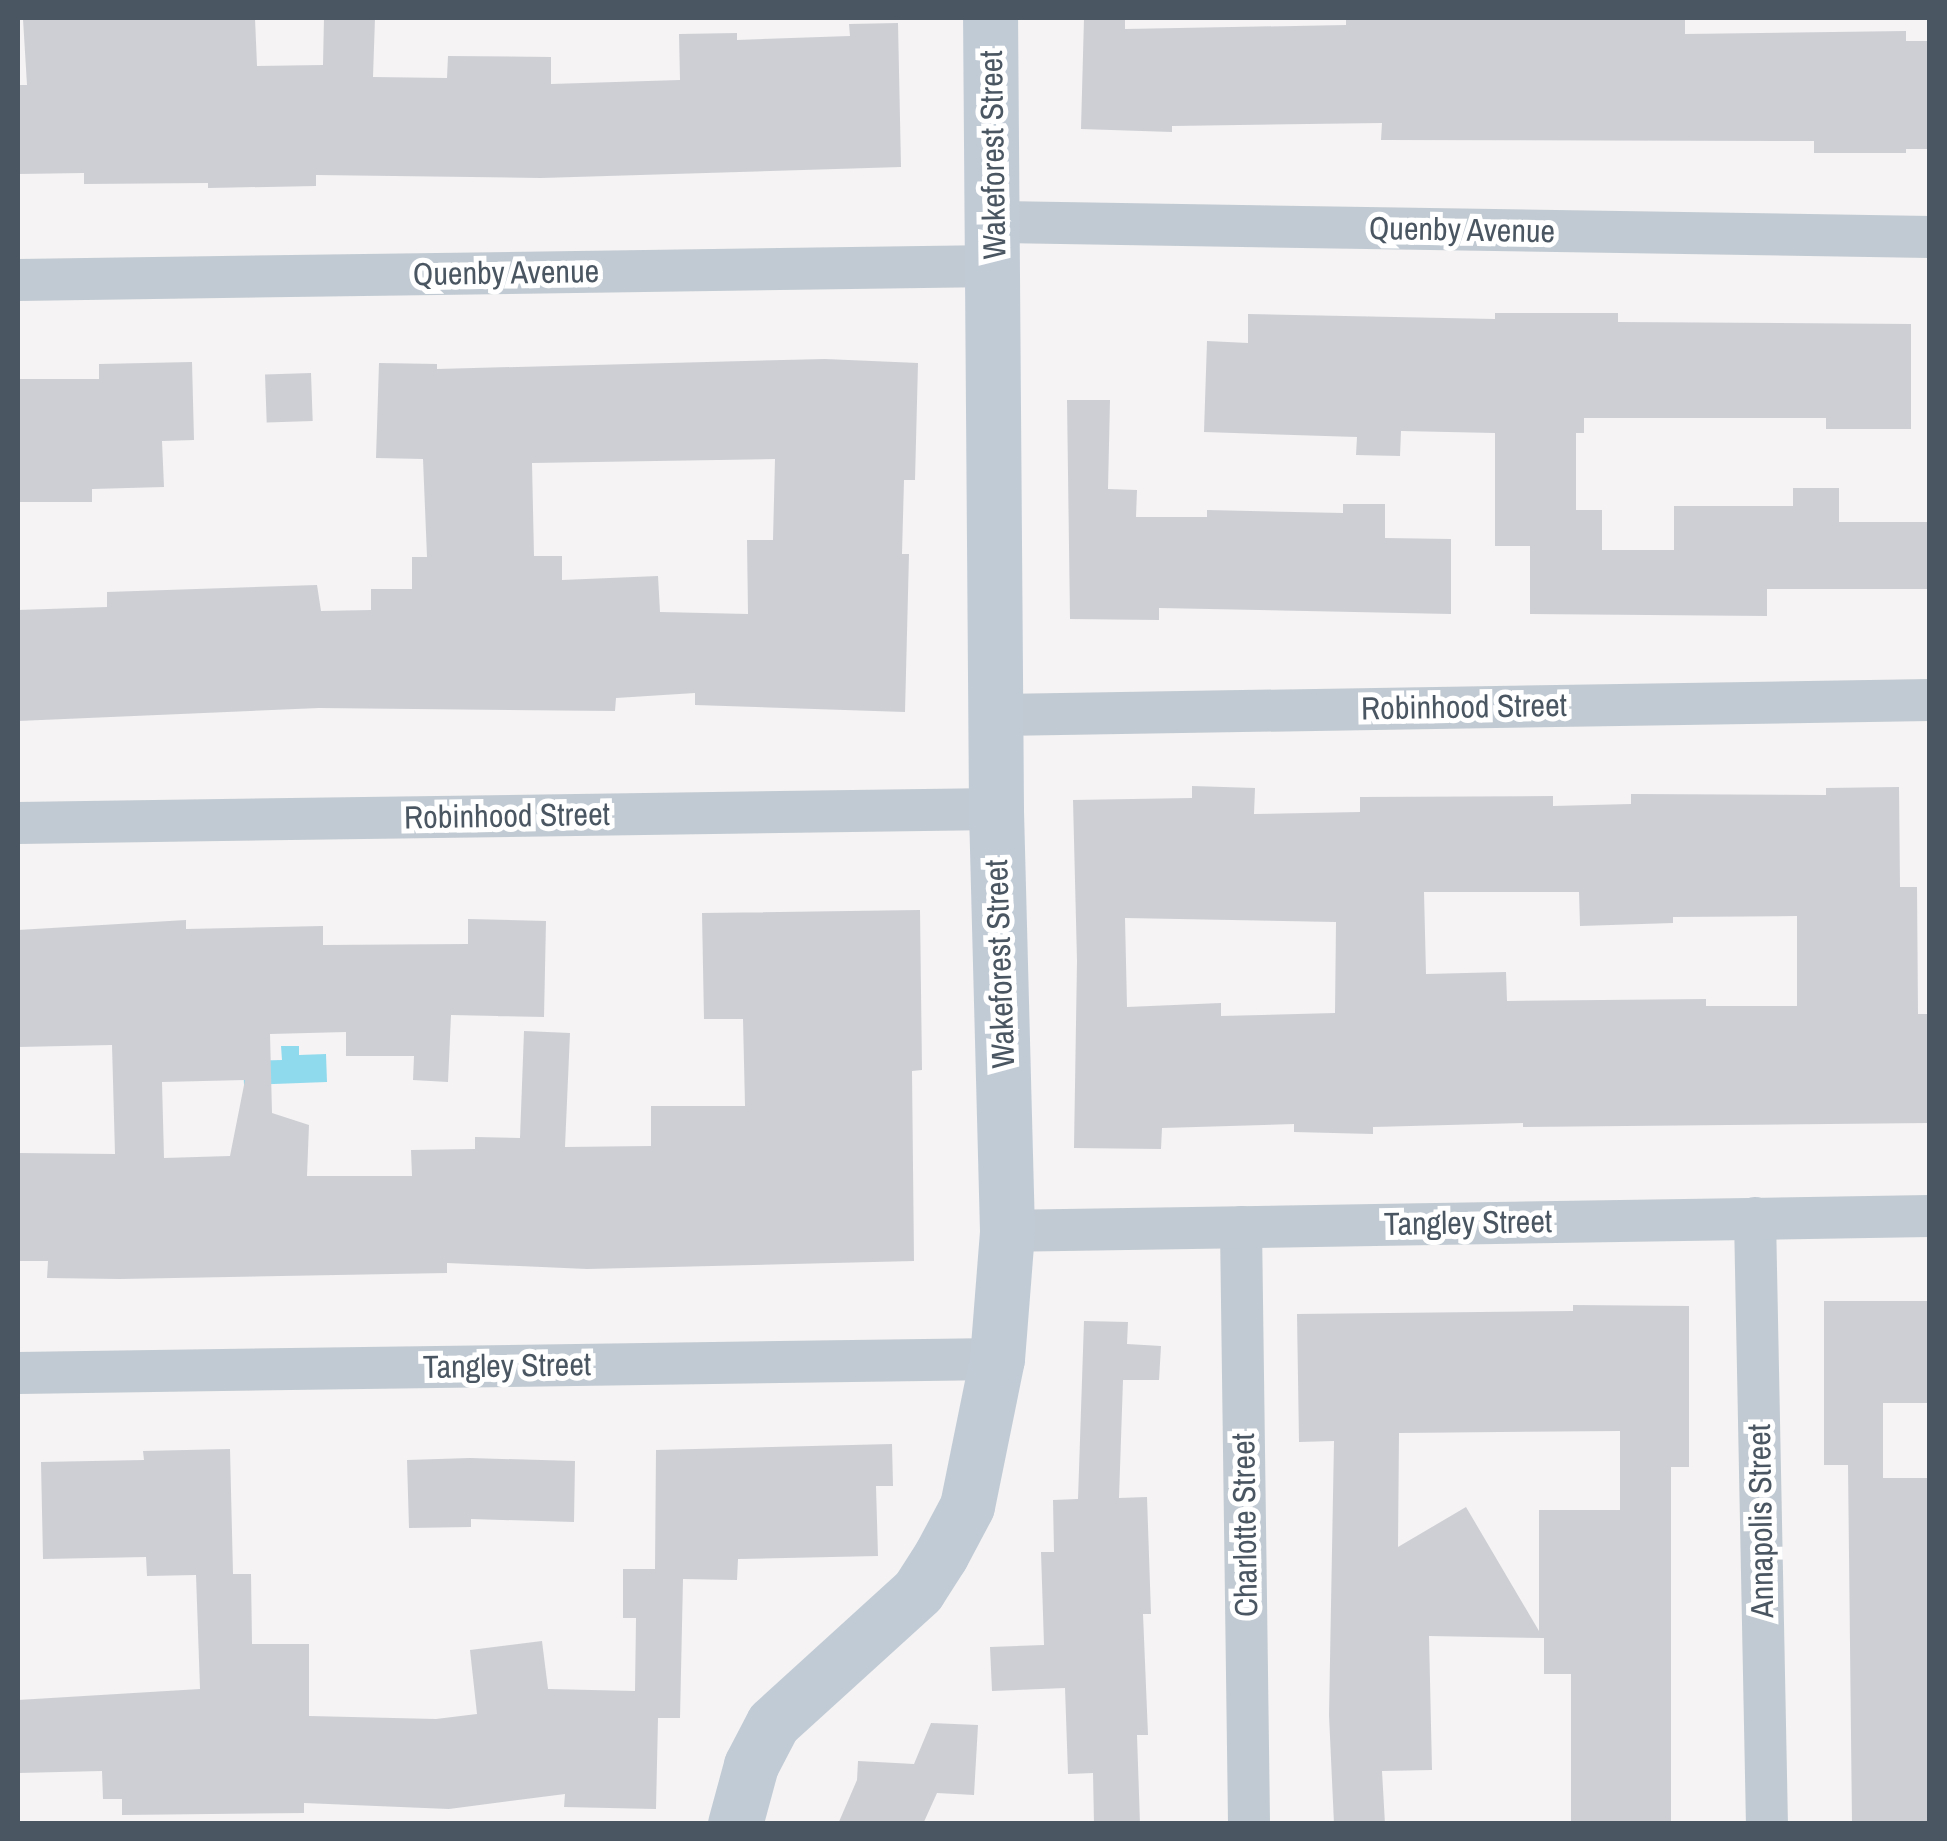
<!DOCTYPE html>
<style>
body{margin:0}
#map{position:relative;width:1947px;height:1841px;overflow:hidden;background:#f5f3f3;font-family:"Archivo Narrow",sans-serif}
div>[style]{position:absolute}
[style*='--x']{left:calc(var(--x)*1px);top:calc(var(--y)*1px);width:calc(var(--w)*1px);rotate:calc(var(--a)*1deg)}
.water>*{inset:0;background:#90daee}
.building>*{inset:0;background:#cdcfd5;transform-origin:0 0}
.street>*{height:42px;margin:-21px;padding:0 21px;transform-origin:21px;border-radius:21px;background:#c1cad2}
.secondary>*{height:55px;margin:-27.5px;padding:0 27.5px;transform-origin:27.5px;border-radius:27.5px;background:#c1cbd6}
span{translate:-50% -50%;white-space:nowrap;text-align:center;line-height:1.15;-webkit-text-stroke:10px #fff;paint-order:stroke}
.street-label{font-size:32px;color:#4a5661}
.frame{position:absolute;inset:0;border:20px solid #4a5661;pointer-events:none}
</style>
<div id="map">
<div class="water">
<div style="clip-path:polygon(281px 1046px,299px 1046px,299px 1055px,326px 1054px,327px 1082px,244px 1085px,243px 1061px,282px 1060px)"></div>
</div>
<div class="building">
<div style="clip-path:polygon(255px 18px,257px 66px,323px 65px,324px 18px,375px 18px,373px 77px,447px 78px,448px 56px,551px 57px,551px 84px,680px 80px,679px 34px,737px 33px,737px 40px,850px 36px,849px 24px,898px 23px,901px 167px,541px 178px,316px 175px,316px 186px,208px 188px,208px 183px,84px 184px,84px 173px,18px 174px,18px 85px,27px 85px,23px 19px)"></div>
<div style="clip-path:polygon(1084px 18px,1125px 18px,1125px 29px,1346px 25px,1346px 18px,1685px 18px,1685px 34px,1906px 31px,1906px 41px,1930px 41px,1930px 149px,1906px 149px,1906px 153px,1814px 153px,1814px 141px,1381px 140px,1382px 123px,1172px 126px,1172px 132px,1081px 129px)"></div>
<div style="clip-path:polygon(1495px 313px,1618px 313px,1618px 322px,1911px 324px,1911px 429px,1826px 429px,1826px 418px,1584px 418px,1584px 433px,1576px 433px,1576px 510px,1602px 510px,1602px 550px,1674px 550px,1674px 506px,1793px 506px,1793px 488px,1839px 488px,1839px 522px,1930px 522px,1930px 589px,1767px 589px,1767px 616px,1530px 614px,1530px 546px,1495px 546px,1495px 433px,1401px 431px,1400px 456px,1356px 455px,1357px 437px,1204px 432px,1207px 341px,1248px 343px,1248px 314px,1495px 319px)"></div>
<div style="clip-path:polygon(evenodd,825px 359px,918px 363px,915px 480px,904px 480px,902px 554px,909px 554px,905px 712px,695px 705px,695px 693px,616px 698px,615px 711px,319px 708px,18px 721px,18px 610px,107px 607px,107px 592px,317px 585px,321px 611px,371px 610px,371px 589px,412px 589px,412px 557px,427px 557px,423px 459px,376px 458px,379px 363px,437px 364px,437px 369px,825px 359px,775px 459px,773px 540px,747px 540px,748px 614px,660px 612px,658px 576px,562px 580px,562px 556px,534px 556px,532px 463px,775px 459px)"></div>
<div style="clip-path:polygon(192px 362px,194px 440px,162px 441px,164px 487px,92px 489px,92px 502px,18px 502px,18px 379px,99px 379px,99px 364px)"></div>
<div style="left:311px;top:373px;width:48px;height:46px;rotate:88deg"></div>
<div style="clip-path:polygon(1067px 400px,1110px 400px,1108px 489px,1137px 490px,1136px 517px,1207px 517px,1207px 510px,1343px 513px,1343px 504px,1385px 504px,1385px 538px,1451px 539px,1451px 614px,1159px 608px,1159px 620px,1070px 619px)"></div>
<div style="clip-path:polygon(evenodd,1192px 786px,1255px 788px,1254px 814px,1360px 812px,1360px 797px,1553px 796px,1553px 806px,1631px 804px,1631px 794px,1826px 795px,1826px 788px,1899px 787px,1900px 887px,1917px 887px,1918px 1014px,1930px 1014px,1930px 1123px,1523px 1127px,1523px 1123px,1373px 1127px,1373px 1134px,1294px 1132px,1294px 1124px,1162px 1128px,1161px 1149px,1074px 1148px,1077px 961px,1073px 800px,1192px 798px,1192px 786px,1424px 892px,1579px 892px,1580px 926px,1673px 923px,1673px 917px,1797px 916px,1797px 1006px,1706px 1006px,1706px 999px,1507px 1001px,1506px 972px,1426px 974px,1424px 892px,1192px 786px,1125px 918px,1336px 922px,1335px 1013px,1221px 1016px,1221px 1003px,1127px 1007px,1125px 918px)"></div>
<div style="clip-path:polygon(evenodd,920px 910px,922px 1070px,912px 1071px,914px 1261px,587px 1269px,447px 1263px,447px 1273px,120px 1279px,47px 1278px,48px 1261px,18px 1261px,18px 1153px,115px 1154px,112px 1045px,18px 1047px,18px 930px,186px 920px,186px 929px,323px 926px,323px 945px,468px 944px,468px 919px,546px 921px,544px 1017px,451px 1015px,448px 1082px,413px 1080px,414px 1056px,346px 1056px,346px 1032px,270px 1034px,272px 1113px,309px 1125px,307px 1176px,412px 1176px,411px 1150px,475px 1149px,475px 1137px,520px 1138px,524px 1031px,570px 1033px,565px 1147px,651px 1146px,651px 1106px,745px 1106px,743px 1019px,704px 1019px,702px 913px,920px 910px,245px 1080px,230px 1156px,164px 1158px,162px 1082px,245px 1080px)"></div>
<div style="clip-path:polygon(1824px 1301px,1930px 1301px,1930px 1403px,1883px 1403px,1883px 1478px,1930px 1478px,1930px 1824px,1852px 1824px,1848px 1465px,1824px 1465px)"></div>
<div style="clip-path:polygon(evenodd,1573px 1305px,1689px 1306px,1689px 1467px,1671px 1467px,1671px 1824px,1571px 1824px,1571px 1674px,1544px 1674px,1544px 1638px,1429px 1636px,1432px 1770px,1382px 1771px,1385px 1824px,1334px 1824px,1329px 1715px,1334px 1441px,1299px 1442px,1297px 1314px,1573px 1311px,1573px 1305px,1620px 1431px,1620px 1510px,1539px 1510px,1539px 1631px,1466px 1507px,1398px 1547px,1399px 1433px,1620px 1431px)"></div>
<div style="clip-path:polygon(1084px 1321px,1128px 1322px,1127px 1344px,1161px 1346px,1159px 1380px,1123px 1380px,1119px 1498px,1147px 1497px,1151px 1614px,1143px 1614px,1148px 1735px,1137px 1735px,1140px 1824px,1094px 1824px,1093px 1773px,1068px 1774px,1065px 1688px,992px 1691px,990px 1647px,1044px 1645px,1041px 1552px,1054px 1552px,1053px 1500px,1078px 1499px)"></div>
<div style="clip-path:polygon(892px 1444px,893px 1486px,876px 1486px,878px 1556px,738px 1559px,737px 1580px,683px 1579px,680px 1718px,658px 1718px,656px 1809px,564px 1807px,565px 1794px,449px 1809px,304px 1803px,304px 1813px,122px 1815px,122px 1799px,103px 1799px,102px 1771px,18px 1773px,18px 1700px,200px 1689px,196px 1575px,147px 1576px,146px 1557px,43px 1559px,41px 1462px,144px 1460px,143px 1451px,230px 1449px,233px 1574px,251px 1574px,252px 1644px,309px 1644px,309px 1716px,436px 1719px,477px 1714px,470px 1650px,542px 1641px,548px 1689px,635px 1691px,636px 1618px,623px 1618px,623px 1569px,655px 1569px,656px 1450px)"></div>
<div style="clip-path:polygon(470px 1458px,575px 1461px,574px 1522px,471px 1519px,471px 1527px,409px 1528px,407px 1460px)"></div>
<div style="clip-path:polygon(931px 1723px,978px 1725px,974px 1795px,937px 1793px,923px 1824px,838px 1824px,857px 1780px,858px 1761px,914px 1764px)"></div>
</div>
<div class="street">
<div style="--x:994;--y:222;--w:936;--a:0.92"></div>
<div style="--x:18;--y:280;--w:977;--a:-0.82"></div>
<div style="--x:998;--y:715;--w:932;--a:-0.92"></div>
<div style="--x:18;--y:823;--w:978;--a:-0.82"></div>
<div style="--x:1755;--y:1218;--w:606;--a:88.87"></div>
<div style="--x:1241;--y:1227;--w:597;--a:89.23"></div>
<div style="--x:1007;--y:1231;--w:923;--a:-0.93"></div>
<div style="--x:18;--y:1373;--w:979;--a:-0.82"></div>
</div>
<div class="secondary">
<div style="--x:735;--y:1824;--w:61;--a:-74.8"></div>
<div style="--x:751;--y:1765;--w:47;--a:-62.4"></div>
<div style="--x:773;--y:1723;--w:196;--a:-42.3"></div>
<div style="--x:918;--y:1591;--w:43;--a:-57.4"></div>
<div style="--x:941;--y:1555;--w:55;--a:-62"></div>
<div style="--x:967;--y:1506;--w:150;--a:-78.5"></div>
<div style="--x:997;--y:1359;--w:128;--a:-85.5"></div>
<div style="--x:1007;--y:1231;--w:422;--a:-91.5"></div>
<div style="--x:996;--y:809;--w:791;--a:-90.43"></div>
</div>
<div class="street-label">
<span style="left:993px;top:155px;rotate:-91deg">Wakeforest Street</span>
<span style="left:1462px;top:230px;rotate:1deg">Quenby Avenue</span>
<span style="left:506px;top:273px;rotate:-1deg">Quenby Avenue</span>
<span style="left:1464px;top:707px;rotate:-1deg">Robinhood Street</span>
<span style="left:507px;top:816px;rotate:-1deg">Robinhood Street</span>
<span style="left:1000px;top:964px;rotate:-92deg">Wakeforest Street</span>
<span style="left:1468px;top:1223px;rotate:-1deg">Tangley Street</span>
<span style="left:507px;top:1366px;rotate:-1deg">Tangley Street</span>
<span style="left:1761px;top:1521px;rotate:-91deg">Annapolis Street</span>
<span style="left:1245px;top:1525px;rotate:-91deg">Charlotte Street</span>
</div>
<div class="frame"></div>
</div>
